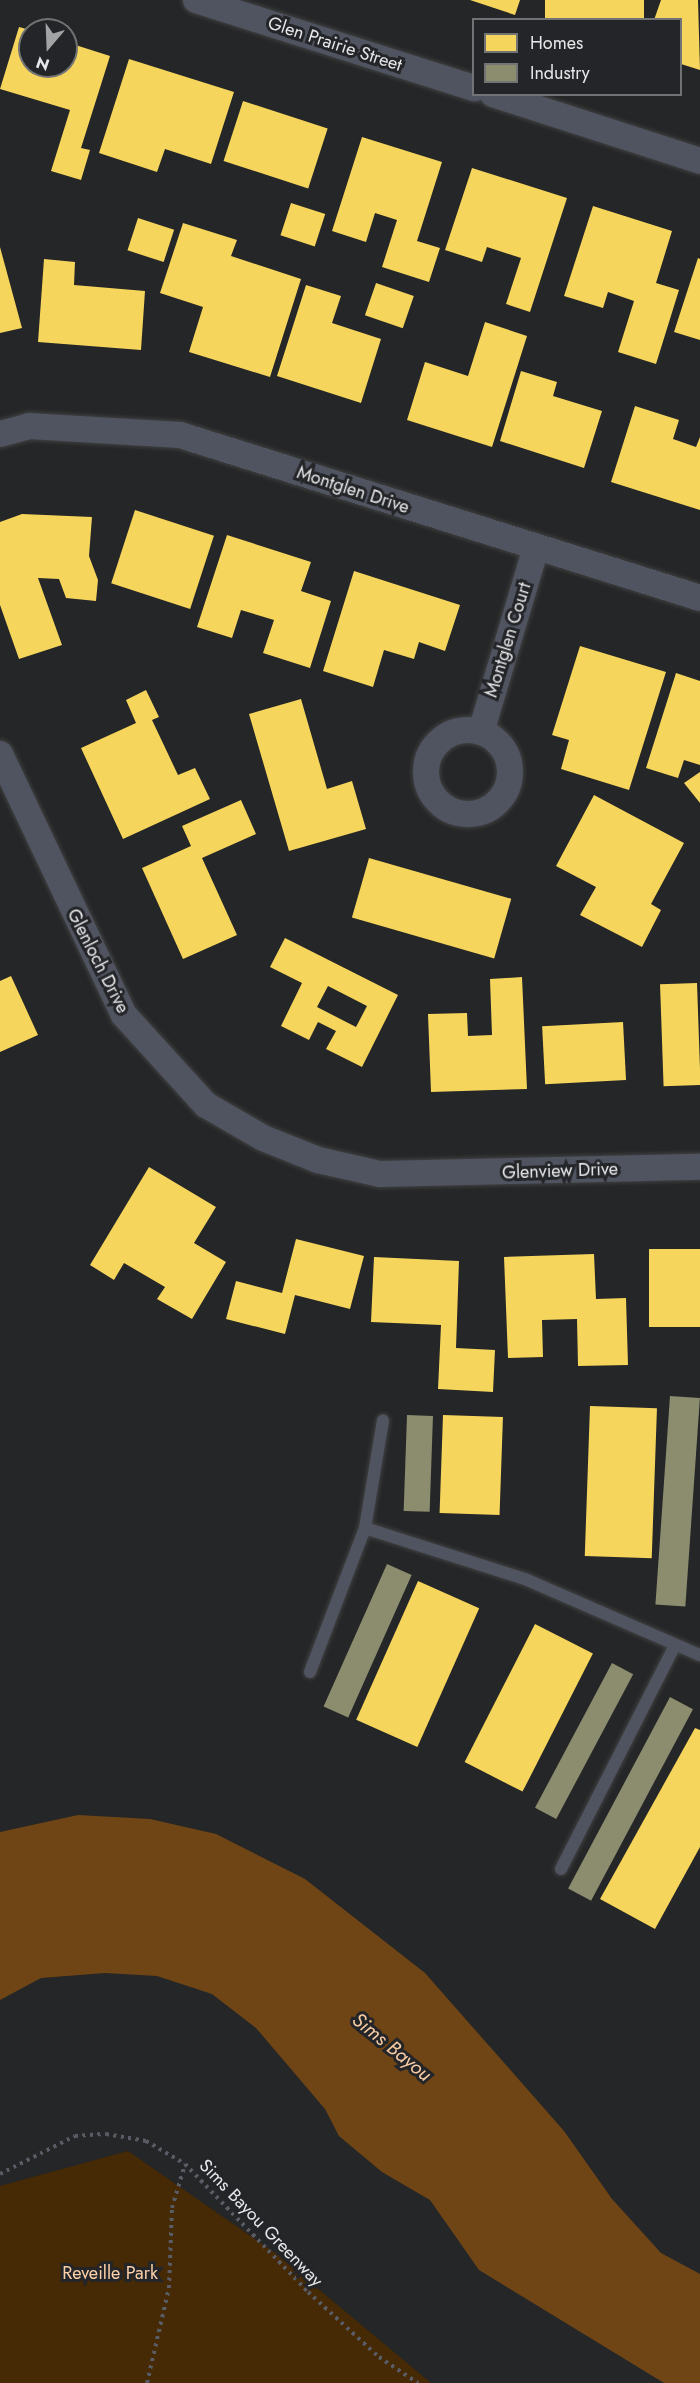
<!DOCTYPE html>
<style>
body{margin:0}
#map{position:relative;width:700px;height:2383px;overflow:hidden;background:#252627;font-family:Jost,sans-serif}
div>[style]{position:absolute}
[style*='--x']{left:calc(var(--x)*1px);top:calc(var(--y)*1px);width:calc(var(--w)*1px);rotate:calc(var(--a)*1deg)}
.green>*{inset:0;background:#462905}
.water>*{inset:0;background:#6f4515}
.homes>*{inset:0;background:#f6d55c;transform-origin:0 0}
.industry>*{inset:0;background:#8c8c6e;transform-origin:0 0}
.path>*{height:4px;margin-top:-2px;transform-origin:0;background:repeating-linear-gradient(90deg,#595c64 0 3px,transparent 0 7.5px)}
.roads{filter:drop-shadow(0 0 2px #404142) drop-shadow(0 0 2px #404142)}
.lane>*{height:12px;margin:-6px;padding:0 6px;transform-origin:6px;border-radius:6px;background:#505460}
.street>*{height:26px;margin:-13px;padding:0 13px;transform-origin:13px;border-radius:13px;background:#505460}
.street>.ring{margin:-13px;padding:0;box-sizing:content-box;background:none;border:26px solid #505460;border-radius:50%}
span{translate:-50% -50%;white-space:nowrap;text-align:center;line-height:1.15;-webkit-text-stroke:6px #242528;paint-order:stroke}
.street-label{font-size:18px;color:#e6e7e9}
.park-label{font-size:18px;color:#fcd1a9}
.water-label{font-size:20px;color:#f7cca4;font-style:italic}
.legend{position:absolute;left:472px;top:18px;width:210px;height:78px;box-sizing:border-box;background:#242528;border:2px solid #727375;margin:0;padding:8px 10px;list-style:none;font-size:18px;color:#e6e7e9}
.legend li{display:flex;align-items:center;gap:12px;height:30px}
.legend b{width:30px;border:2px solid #727375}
.north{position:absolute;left:18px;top:18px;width:60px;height:60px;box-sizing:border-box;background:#242528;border:2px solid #727375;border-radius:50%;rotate:199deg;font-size:16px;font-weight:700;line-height:24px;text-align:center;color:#e6e7e9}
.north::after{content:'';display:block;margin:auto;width:21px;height:27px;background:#a2a3a5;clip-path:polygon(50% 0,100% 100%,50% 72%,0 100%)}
</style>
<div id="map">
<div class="green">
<div style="clip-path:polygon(128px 2151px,275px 2253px,431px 2383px,0 2383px,0 2186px)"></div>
</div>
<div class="water">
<div style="clip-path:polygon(78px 1815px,150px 1819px,216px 1834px,305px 1879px,425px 1973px,564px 2131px,612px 2199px,661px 2253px,700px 2274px,700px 2383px,664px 2383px,479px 2270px,430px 2200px,382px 2172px,339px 2136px,325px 2109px,256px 2028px,212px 1994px,157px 1976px,105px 1973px,41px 1978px,0 2000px,0 1832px)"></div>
</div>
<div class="homes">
<div style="clip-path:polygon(470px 0,520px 0,515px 15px)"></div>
<div style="left:545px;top:0;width:99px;height:21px"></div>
<div style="clip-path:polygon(661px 0,698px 0,700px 70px,681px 64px,681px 20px,654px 20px)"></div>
<div style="clip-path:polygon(19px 27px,30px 30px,30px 66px,66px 66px,66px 42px,110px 56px,81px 148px,90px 150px,81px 180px,51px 171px,70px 110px,0 89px)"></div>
<div style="clip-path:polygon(129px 59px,234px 92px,211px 164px,165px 149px,157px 172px,99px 153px)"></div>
<div style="left:243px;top:101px;width:89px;height:63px;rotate:18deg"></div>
<div style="clip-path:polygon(362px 137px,442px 162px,417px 241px,440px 248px,429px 282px,382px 267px,397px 220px,375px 213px,366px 242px,332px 231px)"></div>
<div style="clip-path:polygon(472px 168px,567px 198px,530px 312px,506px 304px,521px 258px,487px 247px,482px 262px,445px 250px)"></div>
<div style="left:291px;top:203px;width:36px;height:34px;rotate:18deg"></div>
<div style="clip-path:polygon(593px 206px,672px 231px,656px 283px,679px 290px,656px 364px,618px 352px,634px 301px,608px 292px,603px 308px,564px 296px)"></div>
<div style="left:138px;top:218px;width:38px;height:34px;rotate:18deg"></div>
<div style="clip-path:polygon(183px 223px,237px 240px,231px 256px,301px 279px,270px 377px,189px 352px,203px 307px,160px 293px)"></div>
<div style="clip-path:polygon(0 247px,22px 328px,0 333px)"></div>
<div style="clip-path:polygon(698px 258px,700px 259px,700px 340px,674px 332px)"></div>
<div style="clip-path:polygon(44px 259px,75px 262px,74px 285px,145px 291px,141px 350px,38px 342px)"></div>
<div style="left:376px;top:283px;width:40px;height:34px;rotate:19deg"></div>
<div style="clip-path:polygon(306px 285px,341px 296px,332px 323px,381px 339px,361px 403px,277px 376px)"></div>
<div style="clip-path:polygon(485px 322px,527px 336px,492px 447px,407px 420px,425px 362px,468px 376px)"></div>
<div style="clip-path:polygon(521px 371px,557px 382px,553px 396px,602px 411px,584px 468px,500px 441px)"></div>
<div style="clip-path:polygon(635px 406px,679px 420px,673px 439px,696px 447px,700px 437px,700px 510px,611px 482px)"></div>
<div style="left:135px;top:510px;width:83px;height:77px;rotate:18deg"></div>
<div style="clip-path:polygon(22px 514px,92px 517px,89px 556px,98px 580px,96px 601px,66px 598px,59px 579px,38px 578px,62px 645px,19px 659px,0 605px,0 522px)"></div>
<div style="clip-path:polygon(227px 535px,311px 562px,301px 591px,331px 601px,310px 668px,263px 653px,274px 620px,241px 610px,232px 638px,197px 627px)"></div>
<div style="clip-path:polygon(354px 571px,460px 605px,445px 651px,419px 642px,414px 659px,384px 650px,373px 687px,323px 671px)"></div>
<div style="clip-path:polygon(580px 646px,666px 672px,629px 790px,561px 769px,569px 740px,552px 735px)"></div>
<div style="clip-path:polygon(676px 673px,700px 681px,700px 765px,684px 760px,678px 778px,646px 768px)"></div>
<div style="clip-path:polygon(146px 690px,159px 717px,152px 720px,178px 775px,195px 768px,210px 799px,123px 839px,81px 748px,136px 723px,126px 700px)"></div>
<div style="clip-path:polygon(301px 699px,327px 789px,352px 781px,366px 829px,289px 851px,249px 714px)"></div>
<div style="clip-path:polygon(700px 772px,700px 803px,684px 783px)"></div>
<div style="clip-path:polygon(594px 795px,684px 843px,651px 904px,661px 910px,642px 947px,580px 915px,596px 887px,556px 866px)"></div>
<div style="clip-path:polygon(241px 800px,256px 834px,202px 858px,237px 935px,183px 959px,142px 868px,191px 846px,182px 826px)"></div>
<div style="left:369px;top:858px;width:148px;height:62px;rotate:16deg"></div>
<div style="clip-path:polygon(evenodd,285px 938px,398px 995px,362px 1067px,326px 1049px,336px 1031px,318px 1022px,309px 1040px,281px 1026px,302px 983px,270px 967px,285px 938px,328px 986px,367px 1006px,356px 1027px,317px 1007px,328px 986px)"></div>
<div style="clip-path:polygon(11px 976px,38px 1035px,0 1052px,0 981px)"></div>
<div style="clip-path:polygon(522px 977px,527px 1089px,431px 1092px,428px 1014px,467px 1013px,468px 1036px,492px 1035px,490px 979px)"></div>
<div style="left:697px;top:983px;width:102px;height:37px;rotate:88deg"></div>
<div style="left:623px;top:1022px;width:58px;height:81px;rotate:87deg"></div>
<div style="clip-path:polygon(149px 1167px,216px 1207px,194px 1243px,226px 1262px,192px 1319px,157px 1299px,165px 1287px,124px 1263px,114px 1280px,90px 1265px)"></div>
<div style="clip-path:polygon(296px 1239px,364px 1256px,350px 1309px,295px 1295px,285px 1334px,226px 1319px,236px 1281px,282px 1293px)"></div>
<div style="left:700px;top:1249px;width:78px;height:51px;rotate:90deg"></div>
<div style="clip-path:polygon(594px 1254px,596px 1299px,626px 1298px,628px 1365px,578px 1366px,577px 1319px,542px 1320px,543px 1357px,508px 1358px,504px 1257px)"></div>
<div style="clip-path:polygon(374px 1257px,459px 1261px,456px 1348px,495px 1350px,493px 1392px,438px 1389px,441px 1325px,371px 1322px)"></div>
<div style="left:590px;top:1406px;width:67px;height:150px;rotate:2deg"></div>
<div style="left:443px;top:1415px;width:60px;height:98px;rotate:2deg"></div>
<div style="left:418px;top:1581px;width:67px;height:152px;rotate:24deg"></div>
<div style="left:535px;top:1624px;width:65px;height:155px;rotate:27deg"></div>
<div style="clip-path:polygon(695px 1728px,700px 1730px,700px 1847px,655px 1929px,600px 1899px)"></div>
</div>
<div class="industry">
<div style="left:670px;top:1396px;width:30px;height:209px;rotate:4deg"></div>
<div style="left:407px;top:1415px;width:26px;height:96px;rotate:2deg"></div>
<div style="left:387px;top:1564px;width:27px;height:156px;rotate:24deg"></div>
<div style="left:612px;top:1663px;width:24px;height:164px;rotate:28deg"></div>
<div style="left:670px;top:1697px;width:26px;height:217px;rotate:28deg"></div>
</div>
<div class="path">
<div style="--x:0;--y:2174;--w:84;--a:-26.9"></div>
<div style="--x:75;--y:2136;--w:31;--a:-4"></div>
<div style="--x:106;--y:2134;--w:41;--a:9.9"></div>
<div style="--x:146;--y:2141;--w:45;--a:30.5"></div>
<div style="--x:185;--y:2164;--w:178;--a:46.1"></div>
<div style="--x:308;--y:2292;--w:96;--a:42.5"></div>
<div style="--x:379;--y:2357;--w:47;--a:33.7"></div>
<div style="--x:147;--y:2383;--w:98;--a:-77"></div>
<div style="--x:169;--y:2288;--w:80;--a:-87.9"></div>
<div style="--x:172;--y:2208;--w:46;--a:-73.5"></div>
</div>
<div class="roads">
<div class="lane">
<div style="--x:365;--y:1528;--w:168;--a:17.7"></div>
<div style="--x:525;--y:1579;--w:191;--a:23.5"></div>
<div style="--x:310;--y:1672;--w:154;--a:-69.1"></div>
<div style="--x:365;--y:1528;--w:109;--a:-80.5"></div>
<div style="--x:561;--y:1869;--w:251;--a:-63"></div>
</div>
<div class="street">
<div style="--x:196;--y:0;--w:292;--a:17.6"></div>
<div style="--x:493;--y:94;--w:218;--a:17.9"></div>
<div style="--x:0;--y:434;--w:30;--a:-15"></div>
<div style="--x:29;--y:426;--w:151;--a:3.4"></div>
<div style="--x:180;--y:435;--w:545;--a:17.4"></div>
<div class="ring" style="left:426px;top:730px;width:58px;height:58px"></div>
<div style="--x:481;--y:732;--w:192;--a:-73.4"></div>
<div style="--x:0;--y:754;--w:289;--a:64.6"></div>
<div style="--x:124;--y:1015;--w:122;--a:47.7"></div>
<div style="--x:206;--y:1105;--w:66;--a:30.1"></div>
<div style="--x:263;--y:1138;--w:59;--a:21.8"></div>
<div style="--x:318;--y:1160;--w:64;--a:12.7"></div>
<div style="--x:380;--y:1174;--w:320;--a:-1.3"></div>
</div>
</div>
<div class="street-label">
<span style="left:335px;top:44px;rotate:18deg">Glen Prairie Street</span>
<span style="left:353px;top:490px;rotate:18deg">Montglen Drive</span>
<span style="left:508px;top:640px;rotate:-73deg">Montglen Court</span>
<span style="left:98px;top:961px;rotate:63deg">Glenloch Drive</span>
<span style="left:560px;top:1171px;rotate:-2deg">Glenview Drive</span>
<span style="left:261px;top:2223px;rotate:46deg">Sims Bayou Greenway</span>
</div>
<div class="park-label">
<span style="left:110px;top:2273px">Reveille Park</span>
</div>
<div class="water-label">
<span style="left:392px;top:2047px;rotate:39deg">Sims Bayou</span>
</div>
<ul class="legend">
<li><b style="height:16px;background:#f6d55c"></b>Homes</li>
<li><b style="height:16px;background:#8c8c6e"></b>Industry</li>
</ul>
<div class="north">N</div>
</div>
